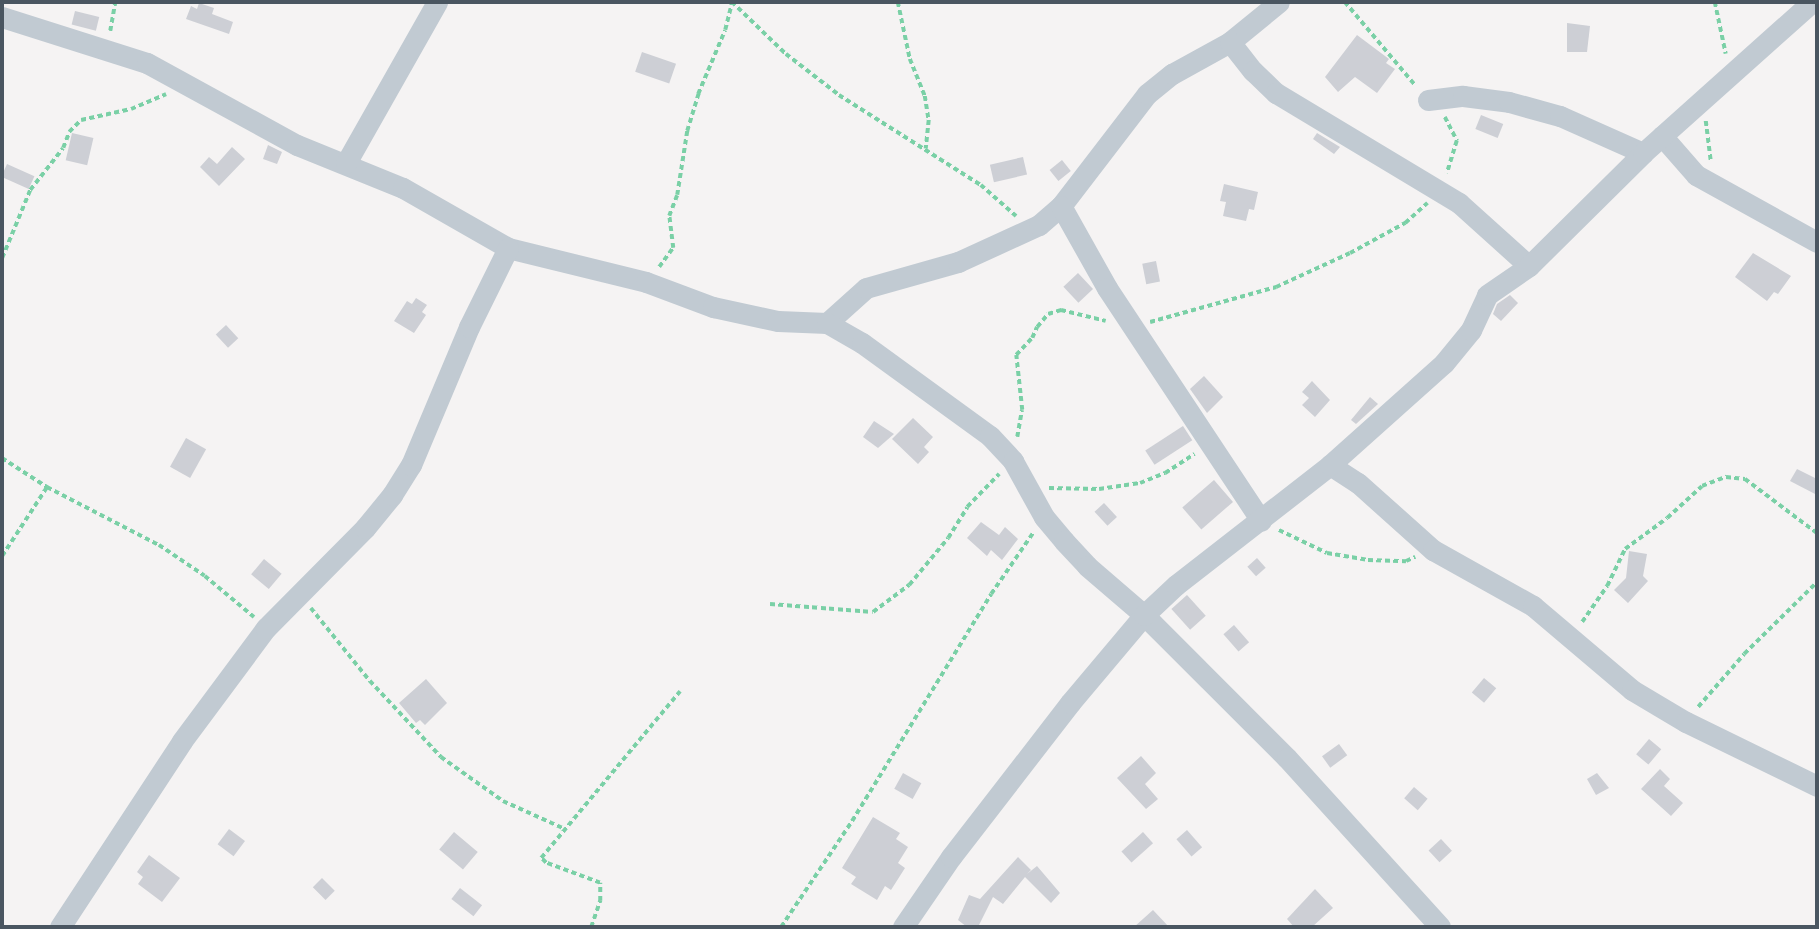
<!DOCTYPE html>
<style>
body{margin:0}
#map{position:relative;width:1819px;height:929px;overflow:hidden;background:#f5f3f3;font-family:"Nunito Sans",sans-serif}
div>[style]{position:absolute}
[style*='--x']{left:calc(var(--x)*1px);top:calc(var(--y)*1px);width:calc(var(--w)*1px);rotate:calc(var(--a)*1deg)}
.building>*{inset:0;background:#cdcfd5;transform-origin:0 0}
.path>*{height:3.5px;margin-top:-1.75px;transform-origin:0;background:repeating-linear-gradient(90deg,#7ad0a6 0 5px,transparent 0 8.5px)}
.street>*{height:21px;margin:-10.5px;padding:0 10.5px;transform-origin:10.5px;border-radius:10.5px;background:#c1cad2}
span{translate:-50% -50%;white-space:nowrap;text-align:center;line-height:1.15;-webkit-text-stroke:5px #fff;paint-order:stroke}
.frame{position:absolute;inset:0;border:4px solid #4a5661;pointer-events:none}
</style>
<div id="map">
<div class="building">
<div style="clip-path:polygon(199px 3px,214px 8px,212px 14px,233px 22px,229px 34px,186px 19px,191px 6px,197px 9px)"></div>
<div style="left:75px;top:11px;width:25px;height:14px;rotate:14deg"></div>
<div style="clip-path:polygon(1567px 23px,1590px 26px,1587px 52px,1567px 52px)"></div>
<div style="clip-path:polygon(1357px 35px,1389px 59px,1386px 63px,1395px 69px,1377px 93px,1355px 77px,1338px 92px,1325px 77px)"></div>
<div style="left:642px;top:52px;width:36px;height:21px;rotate:19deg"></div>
<div style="left:1481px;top:115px;width:24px;height:15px;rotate:22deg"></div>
<div style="left:72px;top:133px;width:22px;height:28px;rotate:13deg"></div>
<div style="clip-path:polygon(1317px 133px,1340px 147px,1334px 154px,1313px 139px)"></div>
<div style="clip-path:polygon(268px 145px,282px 152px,277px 164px,263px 159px)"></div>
<div style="clip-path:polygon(232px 147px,245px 159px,219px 186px,200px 167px,209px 157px,217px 164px)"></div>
<div style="left:1023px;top:157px;width:18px;height:34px;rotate:77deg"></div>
<div style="left:1062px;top:160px;width:14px;height:16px;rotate:51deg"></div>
<div style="left:7px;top:164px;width:30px;height:14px;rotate:24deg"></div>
<div style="clip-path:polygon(1224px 184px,1258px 192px,1254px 210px,1249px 209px,1246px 221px,1223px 216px,1226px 202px,1220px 201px)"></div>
<div style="clip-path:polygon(1753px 253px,1791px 276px,1778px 294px,1774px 292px,1767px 301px,1735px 277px)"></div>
<div style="left:1156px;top:261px;width:21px;height:14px;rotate:79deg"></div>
<div style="left:1078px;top:273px;width:22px;height:20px;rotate:47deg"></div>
<div style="clip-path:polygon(1510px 295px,1518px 303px,1501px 321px,1493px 314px,1497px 304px)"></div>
<div style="clip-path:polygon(416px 298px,427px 305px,422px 312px,426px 315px,414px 333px,394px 321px,407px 301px,412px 304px)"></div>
<div style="left:226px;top:325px;width:18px;height:14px;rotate:47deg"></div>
<div style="clip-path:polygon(1204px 376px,1223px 397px,1207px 413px,1190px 389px)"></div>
<div style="clip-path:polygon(1312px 381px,1330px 400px,1315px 417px,1302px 405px,1309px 398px,1302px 392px)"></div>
<div style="clip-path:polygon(1370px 397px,1378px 404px,1356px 424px,1351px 420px)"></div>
<div style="clip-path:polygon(913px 418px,933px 437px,924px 447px,929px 452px,918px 464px,892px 439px)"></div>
<div style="clip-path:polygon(874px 421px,894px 434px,878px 448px,863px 437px)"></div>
<div style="left:1183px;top:426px;width:17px;height:45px;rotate:57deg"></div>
<div style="left:186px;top:438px;width:23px;height:33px;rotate:29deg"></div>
<div style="clip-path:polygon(1797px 469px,1817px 479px,1817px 495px,1790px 481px)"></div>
<div style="left:1214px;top:480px;width:29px;height:42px;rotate:49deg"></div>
<div style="left:1104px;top:503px;width:19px;height:13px;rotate:47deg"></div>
<div style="clip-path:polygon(981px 522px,999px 535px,1005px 527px,1018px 539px,1002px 560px,991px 550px,987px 556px,967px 538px)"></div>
<div style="clip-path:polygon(1629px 551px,1647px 554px,1643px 576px,1648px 581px,1628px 603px,1614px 590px,1626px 578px)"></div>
<div style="left:1257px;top:558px;width:13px;height:13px;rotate:48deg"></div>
<div style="left:264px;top:559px;width:23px;height:20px;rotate:40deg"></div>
<div style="left:1187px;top:595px;width:28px;height:21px;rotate:48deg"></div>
<div style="left:1234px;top:625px;width:23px;height:14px;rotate:49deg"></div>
<div style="left:1484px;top:678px;width:16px;height:19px;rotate:40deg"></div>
<div style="clip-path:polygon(426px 679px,447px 703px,425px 725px,420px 720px,416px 723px,399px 703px)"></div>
<div style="left:1649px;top:739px;width:16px;height:20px;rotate:40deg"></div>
<div style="left:1339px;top:744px;width:14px;height:21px;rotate:54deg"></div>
<div style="clip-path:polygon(1141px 756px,1156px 773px,1145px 784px,1158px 799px,1146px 809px,1117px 778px)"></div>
<div style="clip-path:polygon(1660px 769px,1670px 779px,1664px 786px,1683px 803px,1671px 816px,1641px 789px)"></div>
<div style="left:903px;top:773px;width:21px;height:18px;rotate:29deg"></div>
<div style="clip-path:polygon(1597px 773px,1609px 788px,1596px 795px,1587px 779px)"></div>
<div style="left:1414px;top:787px;width:18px;height:15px;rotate:41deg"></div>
<div style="clip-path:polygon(873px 817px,900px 833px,896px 839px,908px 847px,898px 863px,905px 868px,891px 890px,885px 886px,877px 900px,851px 884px,856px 877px,842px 868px)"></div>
<div style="left:229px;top:829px;width:20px;height:19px;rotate:37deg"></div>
<div style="left:1187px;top:830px;width:23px;height:14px;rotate:49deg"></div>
<div style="left:454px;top:832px;width:31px;height:23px;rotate:40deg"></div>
<div style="left:1143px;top:832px;width:15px;height:29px;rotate:48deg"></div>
<div style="left:1441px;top:839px;width:16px;height:17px;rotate:47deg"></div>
<div style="clip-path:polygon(149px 855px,180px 878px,162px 902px,138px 884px,143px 877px,137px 872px)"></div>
<div style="clip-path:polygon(1018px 857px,1031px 870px,1027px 874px,1037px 866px,1060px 893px,1051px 903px,1025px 877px,1003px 904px,993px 897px,978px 927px,967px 927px,958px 920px,969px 895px,980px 899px)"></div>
<div style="left:322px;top:878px;width:18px;height:13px;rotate:45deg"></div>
<div style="left:460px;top:888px;width:28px;height:14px;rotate:38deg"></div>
<div style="clip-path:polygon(1315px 889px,1333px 908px,1312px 927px,1294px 927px,1287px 919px)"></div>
<div style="clip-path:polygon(1153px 910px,1169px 927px,1134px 927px)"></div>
</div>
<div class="path">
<div style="--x:732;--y:2;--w:75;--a:43.9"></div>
<div style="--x:786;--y:54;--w:67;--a:37.7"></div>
<div style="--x:839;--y:95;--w:168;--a:32.4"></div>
<div style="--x:981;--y:185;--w:47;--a:41.5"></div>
<div style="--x:898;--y:2;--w:58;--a:78.1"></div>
<div style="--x:910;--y:59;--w:40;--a:68"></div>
<div style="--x:925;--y:96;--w:24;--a:81"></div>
<div style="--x:929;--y:120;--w:29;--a:96"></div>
<div style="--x:1345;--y:2;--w:110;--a:49.8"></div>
<div style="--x:1715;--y:2;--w:53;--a:78.1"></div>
<div style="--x:110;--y:31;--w:29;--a:-80"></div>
<div style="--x:1445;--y:117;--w:27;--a:63"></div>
<div style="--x:1457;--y:141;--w:34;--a:107"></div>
<div style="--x:1706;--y:121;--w:40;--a:82.9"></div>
<div style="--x:2;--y:258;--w:74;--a:-67.6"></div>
<div style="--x:30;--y:190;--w:53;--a:-51.8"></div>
<div style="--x:63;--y:148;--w:17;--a:-69"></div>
<div style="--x:69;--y:132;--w:17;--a:-45"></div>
<div style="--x:81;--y:120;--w:51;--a:-12.4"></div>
<div style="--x:131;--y:109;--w:38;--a:-23"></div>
<div style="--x:659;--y:267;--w:24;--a:-54"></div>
<div style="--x:673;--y:248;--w:32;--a:-97"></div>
<div style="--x:669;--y:216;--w:22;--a:-69"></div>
<div style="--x:677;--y:195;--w:65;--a:-81.1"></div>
<div style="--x:687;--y:131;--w:39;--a:-73"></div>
<div style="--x:698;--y:94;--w:69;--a:-67.1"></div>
<div style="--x:725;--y:30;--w:29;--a:-76"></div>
<div style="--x:1150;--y:322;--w:131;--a:-15.5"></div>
<div style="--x:1276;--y:287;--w:81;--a:-24.7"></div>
<div style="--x:1350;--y:253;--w:63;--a:-28.6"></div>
<div style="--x:1405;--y:223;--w:30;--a:-42"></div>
<div style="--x:1017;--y:437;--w:27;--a:-80"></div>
<div style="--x:1022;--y:410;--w:55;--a:-96.2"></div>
<div style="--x:1016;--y:355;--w:23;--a:-47"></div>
<div style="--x:1032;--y:338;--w:12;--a:-66"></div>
<div style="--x:1037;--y:327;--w:17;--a:-50"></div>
<div style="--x:1048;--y:314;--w:14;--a:-17"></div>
<div style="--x:1061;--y:310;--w:46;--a:13.7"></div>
<div style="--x:2;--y:458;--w:54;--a:32.8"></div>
<div style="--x:47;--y:487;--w:126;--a:27.4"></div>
<div style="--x:159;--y:545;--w:55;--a:34"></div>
<div style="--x:205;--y:576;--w:64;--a:39.9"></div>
<div style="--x:1049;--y:488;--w:50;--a:1.1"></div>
<div style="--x:1099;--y:489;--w:41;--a:-8.3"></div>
<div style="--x:1140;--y:483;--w:27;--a:-22"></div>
<div style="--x:1165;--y:473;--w:35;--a:-33"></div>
<div style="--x:1279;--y:530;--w:53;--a:25.6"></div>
<div style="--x:1327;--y:553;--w:42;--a:9.7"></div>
<div style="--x:1368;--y:560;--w:38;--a:2"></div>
<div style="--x:1406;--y:561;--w:10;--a:-24"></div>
<div style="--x:2;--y:556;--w:82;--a:-56.9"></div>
<div style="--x:770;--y:604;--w:103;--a:4.4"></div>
<div style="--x:873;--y:612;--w:45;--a:-36.9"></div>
<div style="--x:909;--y:585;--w:61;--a:-50.3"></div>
<div style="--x:948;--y:538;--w:36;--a:-58"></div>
<div style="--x:967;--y:507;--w:46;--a:-45.9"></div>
<div style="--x:311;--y:608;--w:94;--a:51.1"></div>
<div style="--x:370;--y:681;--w:104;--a:46.9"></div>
<div style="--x:441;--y:757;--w:76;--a:35.4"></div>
<div style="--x:503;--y:801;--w:68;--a:24.3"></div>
<div style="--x:1582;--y:622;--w:44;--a:-55.2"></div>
<div style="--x:1607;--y:586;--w:41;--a:-64.1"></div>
<div style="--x:1625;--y:549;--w:52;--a:-36.4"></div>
<div style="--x:1667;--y:518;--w:47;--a:-42.4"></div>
<div style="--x:1702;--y:486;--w:26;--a:-21"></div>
<div style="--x:1726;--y:477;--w:19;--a:6"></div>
<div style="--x:1745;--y:479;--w:90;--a:36.9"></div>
<div style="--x:1698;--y:707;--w:70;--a:-49"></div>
<div style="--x:1744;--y:654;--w:103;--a:-44.6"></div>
<div style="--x:591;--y:927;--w:28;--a:-71"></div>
<div style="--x:600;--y:901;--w:18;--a:-90"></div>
<div style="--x:600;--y:883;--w:58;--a:-159.7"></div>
<div style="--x:546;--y:863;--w:7;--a:-135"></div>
<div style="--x:541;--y:858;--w:217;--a:-50.2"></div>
<div style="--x:781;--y:927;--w:128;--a:-56.2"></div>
<div style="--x:852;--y:821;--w:266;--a:-58.5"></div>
<div style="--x:991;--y:594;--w:74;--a:-55.5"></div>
</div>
<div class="street">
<div style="--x:2;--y:17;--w:152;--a:17.6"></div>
<div style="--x:147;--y:63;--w:171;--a:28.7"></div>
<div style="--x:297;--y:145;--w:114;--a:22.1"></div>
<div style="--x:403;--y:188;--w:121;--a:29.7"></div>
<div style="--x:508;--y:248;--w:142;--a:13.8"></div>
<div style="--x:646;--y:282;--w:72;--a:20.5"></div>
<div style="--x:713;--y:307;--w:66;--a:12.2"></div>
<div style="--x:778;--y:321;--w:49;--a:2.3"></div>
<div style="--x:827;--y:323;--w:52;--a:-41.9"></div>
<div style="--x:866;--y:288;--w:96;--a:-15.8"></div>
<div style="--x:958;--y:262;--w:89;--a:-24.6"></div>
<div style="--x:1039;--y:225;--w:29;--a:-41"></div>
<div style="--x:1061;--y:206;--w:141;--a:-52.5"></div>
<div style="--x:1147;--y:94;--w:32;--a:-39"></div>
<div style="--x:1172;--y:74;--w:66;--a:-28.9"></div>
<div style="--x:1230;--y:42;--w:63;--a:-39.2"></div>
<div style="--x:1230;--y:42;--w:37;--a:52"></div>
<div style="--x:1253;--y:71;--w:32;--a:44"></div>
<div style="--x:1276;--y:93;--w:214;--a:31"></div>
<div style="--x:1459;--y:203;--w:94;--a:42"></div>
<div style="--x:1428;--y:100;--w:35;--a:-7"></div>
<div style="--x:1463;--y:96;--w:46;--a:7.4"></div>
<div style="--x:1509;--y:102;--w:53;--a:15.4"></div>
<div style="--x:1560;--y:116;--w:91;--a:24"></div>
<div style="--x:1662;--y:136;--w:52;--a:48.9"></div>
<div style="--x:1696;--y:175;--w:138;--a:29"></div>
<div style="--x:346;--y:163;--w:185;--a:-60.5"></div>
<div style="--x:1061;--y:206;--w:94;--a:60.7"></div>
<div style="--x:1107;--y:288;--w:279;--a:56.5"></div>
<div style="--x:827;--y:323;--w:40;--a:29.7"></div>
<div style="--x:862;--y:343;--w:158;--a:36"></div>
<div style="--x:990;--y:436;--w:34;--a:47"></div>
<div style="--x:1013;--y:461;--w:64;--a:61"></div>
<div style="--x:1044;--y:517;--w:31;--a:50"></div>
<div style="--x:1064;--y:541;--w:34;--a:47"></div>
<div style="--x:1087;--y:566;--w:75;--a:40.7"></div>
<div style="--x:1144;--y:615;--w:202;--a:45"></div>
<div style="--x:1287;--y:758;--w:228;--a:47.8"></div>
<div style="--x:1330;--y:465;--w:33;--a:33"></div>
<div style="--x:1358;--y:483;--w:101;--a:41.8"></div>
<div style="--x:1433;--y:550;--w:115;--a:29.2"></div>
<div style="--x:1533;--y:606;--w:130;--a:40.3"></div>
<div style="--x:1632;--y:690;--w:63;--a:30.7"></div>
<div style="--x:1686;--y:722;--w:146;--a:26"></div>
<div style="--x:60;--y:927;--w:222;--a:-56.7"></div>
<div style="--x:182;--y:741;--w:141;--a:-53.4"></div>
<div style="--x:266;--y:628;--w:141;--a:-45.3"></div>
<div style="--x:365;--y:528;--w:43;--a:-50.7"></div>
<div style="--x:392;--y:495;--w:36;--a:-58"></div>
<div style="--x:411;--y:465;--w:150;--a:-67.2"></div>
<div style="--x:469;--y:327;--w:88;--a:-63.7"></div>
<div style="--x:903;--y:927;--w:85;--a:-55.6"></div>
<div style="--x:951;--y:857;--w:195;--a:-52.3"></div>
<div style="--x:1070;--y:703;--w:115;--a:-49.9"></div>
<div style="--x:1144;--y:615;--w:44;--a:-43.2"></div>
<div style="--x:1176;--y:585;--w:195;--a:-37.9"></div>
<div style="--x:1330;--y:465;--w:153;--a:-41.8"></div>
<div style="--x:1444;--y:363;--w:43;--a:-50.7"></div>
<div style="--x:1471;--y:330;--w:38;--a:-65"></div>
<div style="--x:1487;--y:295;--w:51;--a:-34.6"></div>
<div style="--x:1529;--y:266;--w:161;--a:-44.7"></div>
<div style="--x:1643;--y:153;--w:227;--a:-41.8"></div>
</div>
<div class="frame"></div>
</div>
